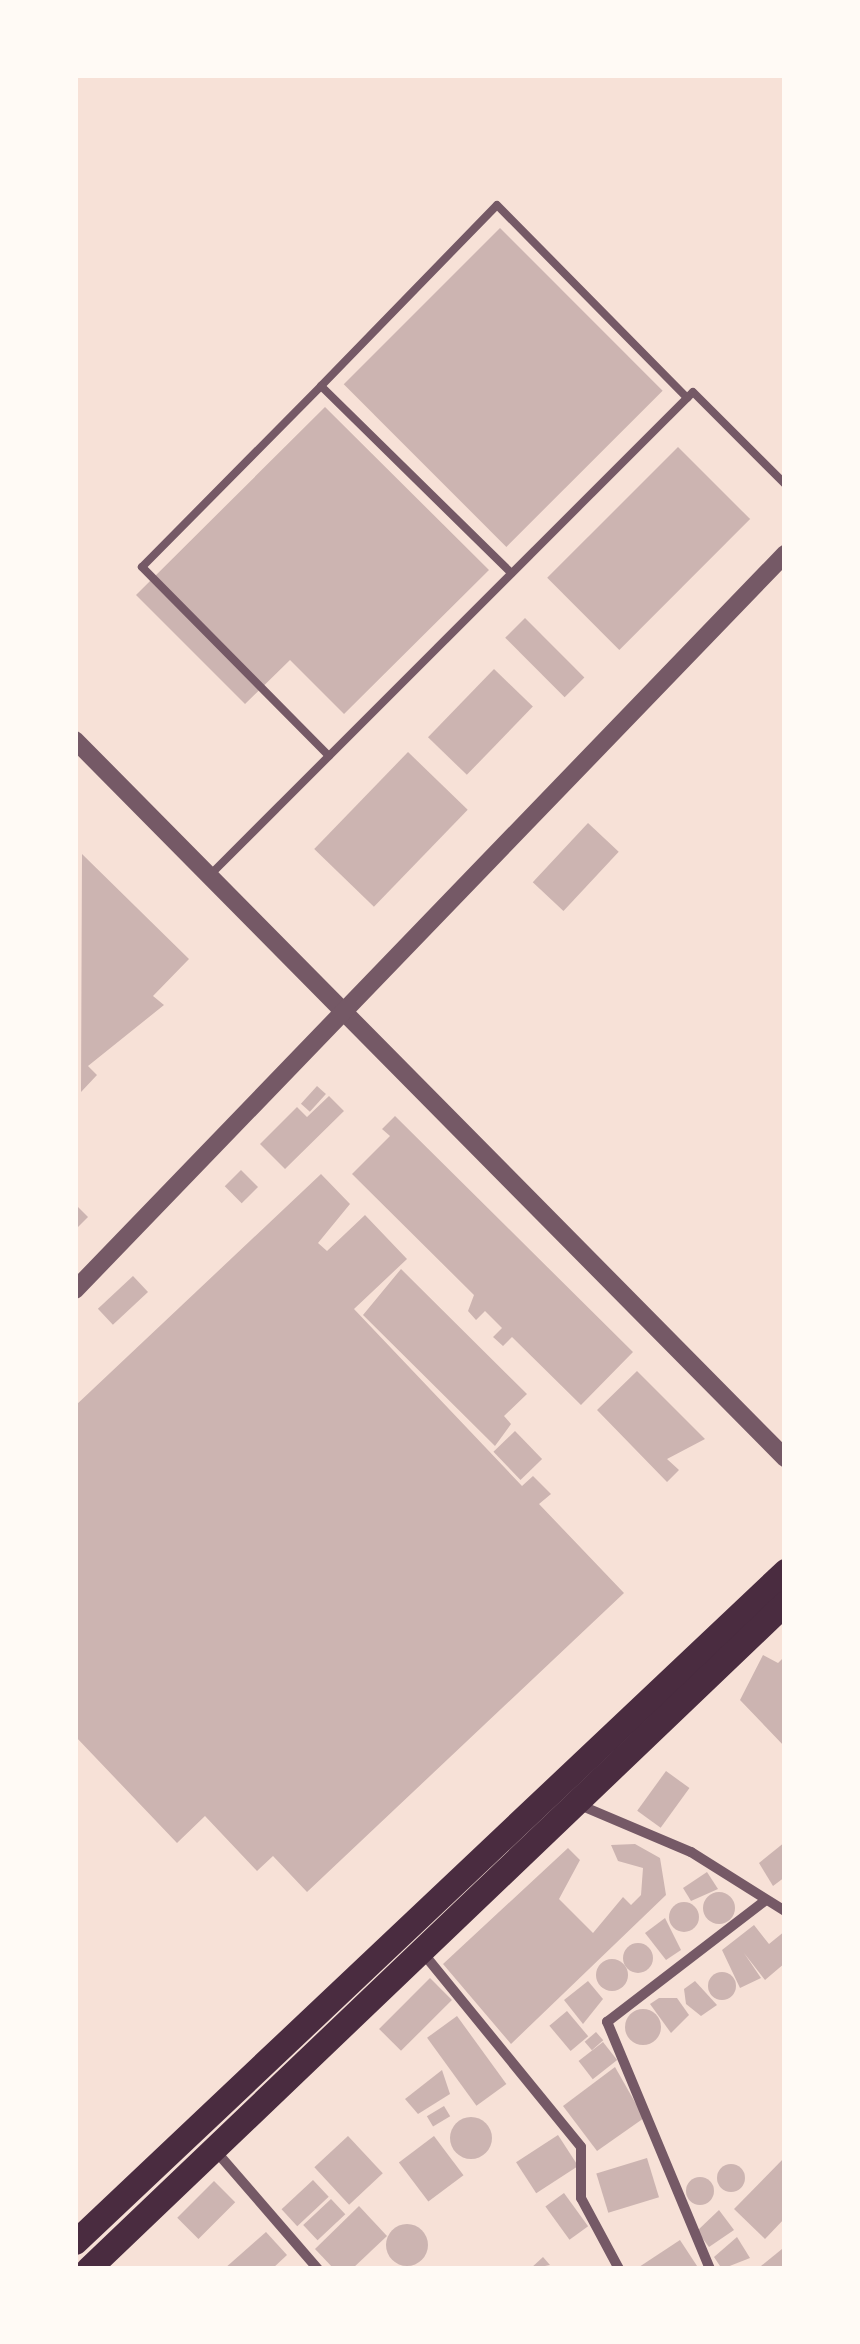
<!DOCTYPE html>
<style>
body{margin:0}
#map{position:relative;width:860px;height:2344px;overflow:hidden;background:#f7e1d7;font-family:"Varela Round",sans-serif}
div>[style]{position:absolute}
[style*='--x']{left:calc(var(--x)*1px);top:calc(var(--y)*1px);width:calc(var(--w)*1px);rotate:calc(var(--a)*1deg)}
.building>*{inset:0;background:#ccb4b1;transform-origin:0 0}
.round{border-radius:50%}
.service>*{height:8px;margin:-4px;padding:0 4px;transform-origin:4px;border-radius:4px;background:#755966}
.minor>*{height:10px;margin:-5px;padding:0 5px;transform-origin:5px;border-radius:5px;background:#755966}
.tertiary>*{height:18px;margin:-9px;padding:0 9px;transform-origin:9px;border-radius:9px;background:#755966}
.trunk>*{height:25px;margin:-12.5px;padding:0 12.5px;transform-origin:12.5px;border-radius:12.5px;background:#4a2c40}
span{translate:-50% -50%;white-space:nowrap;text-align:center;line-height:1.15;-webkit-text-stroke:8px #fffaf5;paint-order:stroke}
.frame{position:absolute;inset:0;border:78px solid #fffaf5;pointer-events:none}
</style>
<div id="map">
<div class="building">
<div style="left:500px;top:228px;width:230px;height:221px;rotate:45deg"></div>
<div style="clip-path:polygon(325px 407px,489px 570px,344px 714px,290px 660px,245px 704px,136px 595px)"></div>
<div style="left:678px;top:447px;width:102px;height:185px;rotate:45deg"></div>
<div style="left:525px;top:618px;width:84px;height:28px;rotate:45deg"></div>
<div style="left:494px;top:669px;width:54px;height:95px;rotate:44deg"></div>
<div style="left:408px;top:752px;width:83px;height:135px;rotate:44deg"></div>
<div style="left:588px;top:823px;width:42px;height:81px;rotate:43deg"></div>
<div style="clip-path:polygon(82px 854px,189px 959px,153px 996px,164px 1005px,88px 1066px,97px 1075px,81px 1092px)"></div>
<div style="left:317px;top:1086px;width:12px;height:24px;rotate:42deg"></div>
<div style="clip-path:polygon(329px 1096px,344px 1111px,285px 1169px,260px 1144px,297px 1107px,307px 1117px)"></div>
<div style="clip-path:polygon(395px 1116px,633px 1352px,581px 1405px,512px 1337px,503px 1346px,493px 1337px,502px 1328px,485px 1311px,476px 1320px,468px 1311px,474px 1295px,352px 1174px,390px 1136px,382px 1129px)"></div>
<div style="left:241px;top:1170px;width:24px;height:23px;rotate:45deg"></div>
<div style="clip-path:polygon(321px 1174px,350px 1204px,318px 1243px,327px 1251px,365px 1215px,407px 1259px,354px 1309px,522px 1486px,533px 1476px,551px 1494px,539px 1504px,624px 1593px,307px 1892px,273px 1856px,257px 1871px,205px 1816px,177px 1843px,75px 1736px,75px 1406px)"></div>
<div style="clip-path:polygon(75px 1204px,88px 1217px,75px 1230px)"></div>
<div style="clip-path:polygon(401px 1269px,527px 1394px,504px 1416px,511px 1424px,495px 1446px,363px 1315px)"></div>
<div style="left:133px;top:1276px;width:22px;height:48px;rotate:47deg"></div>
<div style="clip-path:polygon(637px 1371px,705px 1439px,667px 1459px,679px 1470px,667px 1482px,597px 1410px)"></div>
<div style="left:515px;top:1431px;width:39px;height:30px;rotate:46deg"></div>
<div style="clip-path:polygon(763px 1655px,778px 1663px,785px 1656px,785px 1747px,740px 1700px)"></div>
<div style="left:666px;top:1771px;width:29px;height:49px;rotate:36deg"></div>
<div style="clip-path:polygon(785px 1842px,785px 1877px,773px 1886px,759px 1863px)"></div>
<div style="clip-path:polygon(635px 1844px,660px 1858px,666px 1895px,511px 2044px,443px 1964px,568px 1848px,580px 1860px,559px 1899px,593px 1933px,623px 1897px,631px 1905px,641px 1895px,643px 1868px,618px 1861px,611px 1845px)"></div>
<div style="clip-path:polygon(707px 1872px,718px 1889px,691px 1901px,683px 1888px)"></div>
<div class="round" style="left:703px;top:1892px;width:32px;height:32px"></div>
<div class="round" style="left:669px;top:1902px;width:30px;height:30px"></div>
<div style="clip-path:polygon(665px 1918px,681px 1950px,666px 1960px,645px 1933px)"></div>
<div style="clip-path:polygon(754px 1925px,769px 1944px,785px 1931px,785px 1963px,765px 1980px,744px 1953px,761px 1978px,740px 1988px,722px 1950px)"></div>
<div class="round" style="left:623px;top:1943px;width:30px;height:30px"></div>
<div class="round" style="left:596px;top:1959px;width:32px;height:32px"></div>
<div class="round" style="left:708px;top:1972px;width:28px;height:28px"></div>
<div style="left:430px;top:1978px;width:31px;height:72px;rotate:45deg"></div>
<div style="clip-path:polygon(588px 1981px,603px 1999px,583px 2024px,564px 2000px)"></div>
<div style="clip-path:polygon(695px 1981px,717px 2005px,701px 2016px,686px 2004px,684px 1989px)"></div>
<div style="clip-path:polygon(659px 1998px,677px 1998px,689px 2015px,671px 2033px,650px 2004px)"></div>
<div class="round" style="left:625px;top:2009px;width:36px;height:36px"></div>
<div style="left:567px;top:2011px;width:33px;height:23px;rotate:50deg"></div>
<div style="left:457px;top:2016px;width:84px;height:37px;rotate:54deg"></div>
<div style="left:596px;top:2032px;width:11px;height:15px;rotate:49deg"></div>
<div style="left:603px;top:2042px;width:23px;height:31px;rotate:52deg"></div>
<div style="clip-path:polygon(615px 2067px,644px 2118px,597px 2151px,563px 2106px)"></div>
<div style="clip-path:polygon(442px 2070px,450px 2094px,418px 2114px,405px 2099px)"></div>
<div style="left:444px;top:2106px;width:12px;height:20px;rotate:59deg"></div>
<div class="round" style="left:450px;top:2117px;width:42px;height:42px"></div>
<div style="left:558px;top:2135px;width:37px;height:50px;rotate:57deg"></div>
<div style="left:348px;top:2136px;width:51px;height:46px;rotate:47deg"></div>
<div style="left:434px;top:2136px;width:49px;height:44px;rotate:53deg"></div>
<div style="clip-path:polygon(785px 2157px,785px 2218px,765px 2239px,734px 2209px)"></div>
<div style="left:647px;top:2158px;width:41px;height:53px;rotate:73deg"></div>
<div class="round" style="left:717px;top:2164px;width:28px;height:28px"></div>
<div class="round" style="left:686px;top:2177px;width:28px;height:28px"></div>
<div style="left:313px;top:2180px;width:23px;height:43px;rotate:47deg"></div>
<div style="left:214px;top:2181px;width:30px;height:52px;rotate:45deg"></div>
<div style="left:564px;top:2193px;width:41px;height:23px;rotate:54deg"></div>
<div style="left:331px;top:2199px;width:21px;height:38px;rotate:47deg"></div>
<div style="clip-path:polygon(359px 2206px,387px 2236px,352px 2269px,334px 2269px,315px 2249px)"></div>
<div style="clip-path:polygon(719px 2210px,734px 2230px,709px 2247px,697px 2231px)"></div>
<div class="round" style="left:386px;top:2224px;width:42px;height:42px"></div>
<div style="clip-path:polygon(266px 2232px,287px 2255px,272px 2269px,224px 2269px)"></div>
<div style="clip-path:polygon(737px 2237px,750px 2258px,722px 2269px,714px 2257px)"></div>
<div style="clip-path:polygon(680px 2240px,699px 2269px,636px 2269px)"></div>
<div style="clip-path:polygon(782px 2249px,785px 2269px,764px 2269px,761px 2266px)"></div>
<div style="clip-path:polygon(543px 2257px,550px 2265px,530px 2269px)"></div>
</div>
<div class="service">
<div style="--x:321;--y:386;--w:252;--a:-45.8"></div>
<div style="--x:497;--y:205;--w:271;--a:45.4"></div>
<div style="--x:329;--y:756;--w:266;--a:-134.7"></div>
<div style="--x:142;--y:567;--w:255;--a:-45.3"></div>
<div style="--x:321;--y:386;--w:267;--a:44.5"></div>
<div style="--x:209;--y:876;--w:684;--a:-45"></div>
<div style="--x:693;--y:392;--w:130;--a:45"></div>
</div>
<div class="minor">
<div style="--x:575;--y:1803;--w:126;--a:22.9"></div>
<div style="--x:691;--y:1852;--w:111;--a:32.1"></div>
<div style="--x:423;--y:1953;--w:250;--a:50.8"></div>
<div style="--x:581;--y:2147;--w:51;--a:90"></div>
<div style="--x:581;--y:2198;--w:81;--a:61.8"></div>
<div style="--x:214;--y:2149;--w:159;--a:49.1"></div>
<div style="--x:710;--y:2269;--w:268;--a:-112.6"></div>
<div style="--x:607;--y:2022;--w:200;--a:-37.5"></div>
</div>
<div class="tertiary">
<div style="--x:75;--y:740;--w:1010;--a:45.32"></div>
<div style="--x:75;--y:1290;--w:1023;--a:-46.03"></div>
</div>
<div class="trunk">
<div style="--x:75;--y:2242;--w:977;--a:-43.38"></div>
<div style="--x:88;--y:2269;--w:964;--a:-43.7"></div>
</div>
<div class="frame"></div>
</div>
